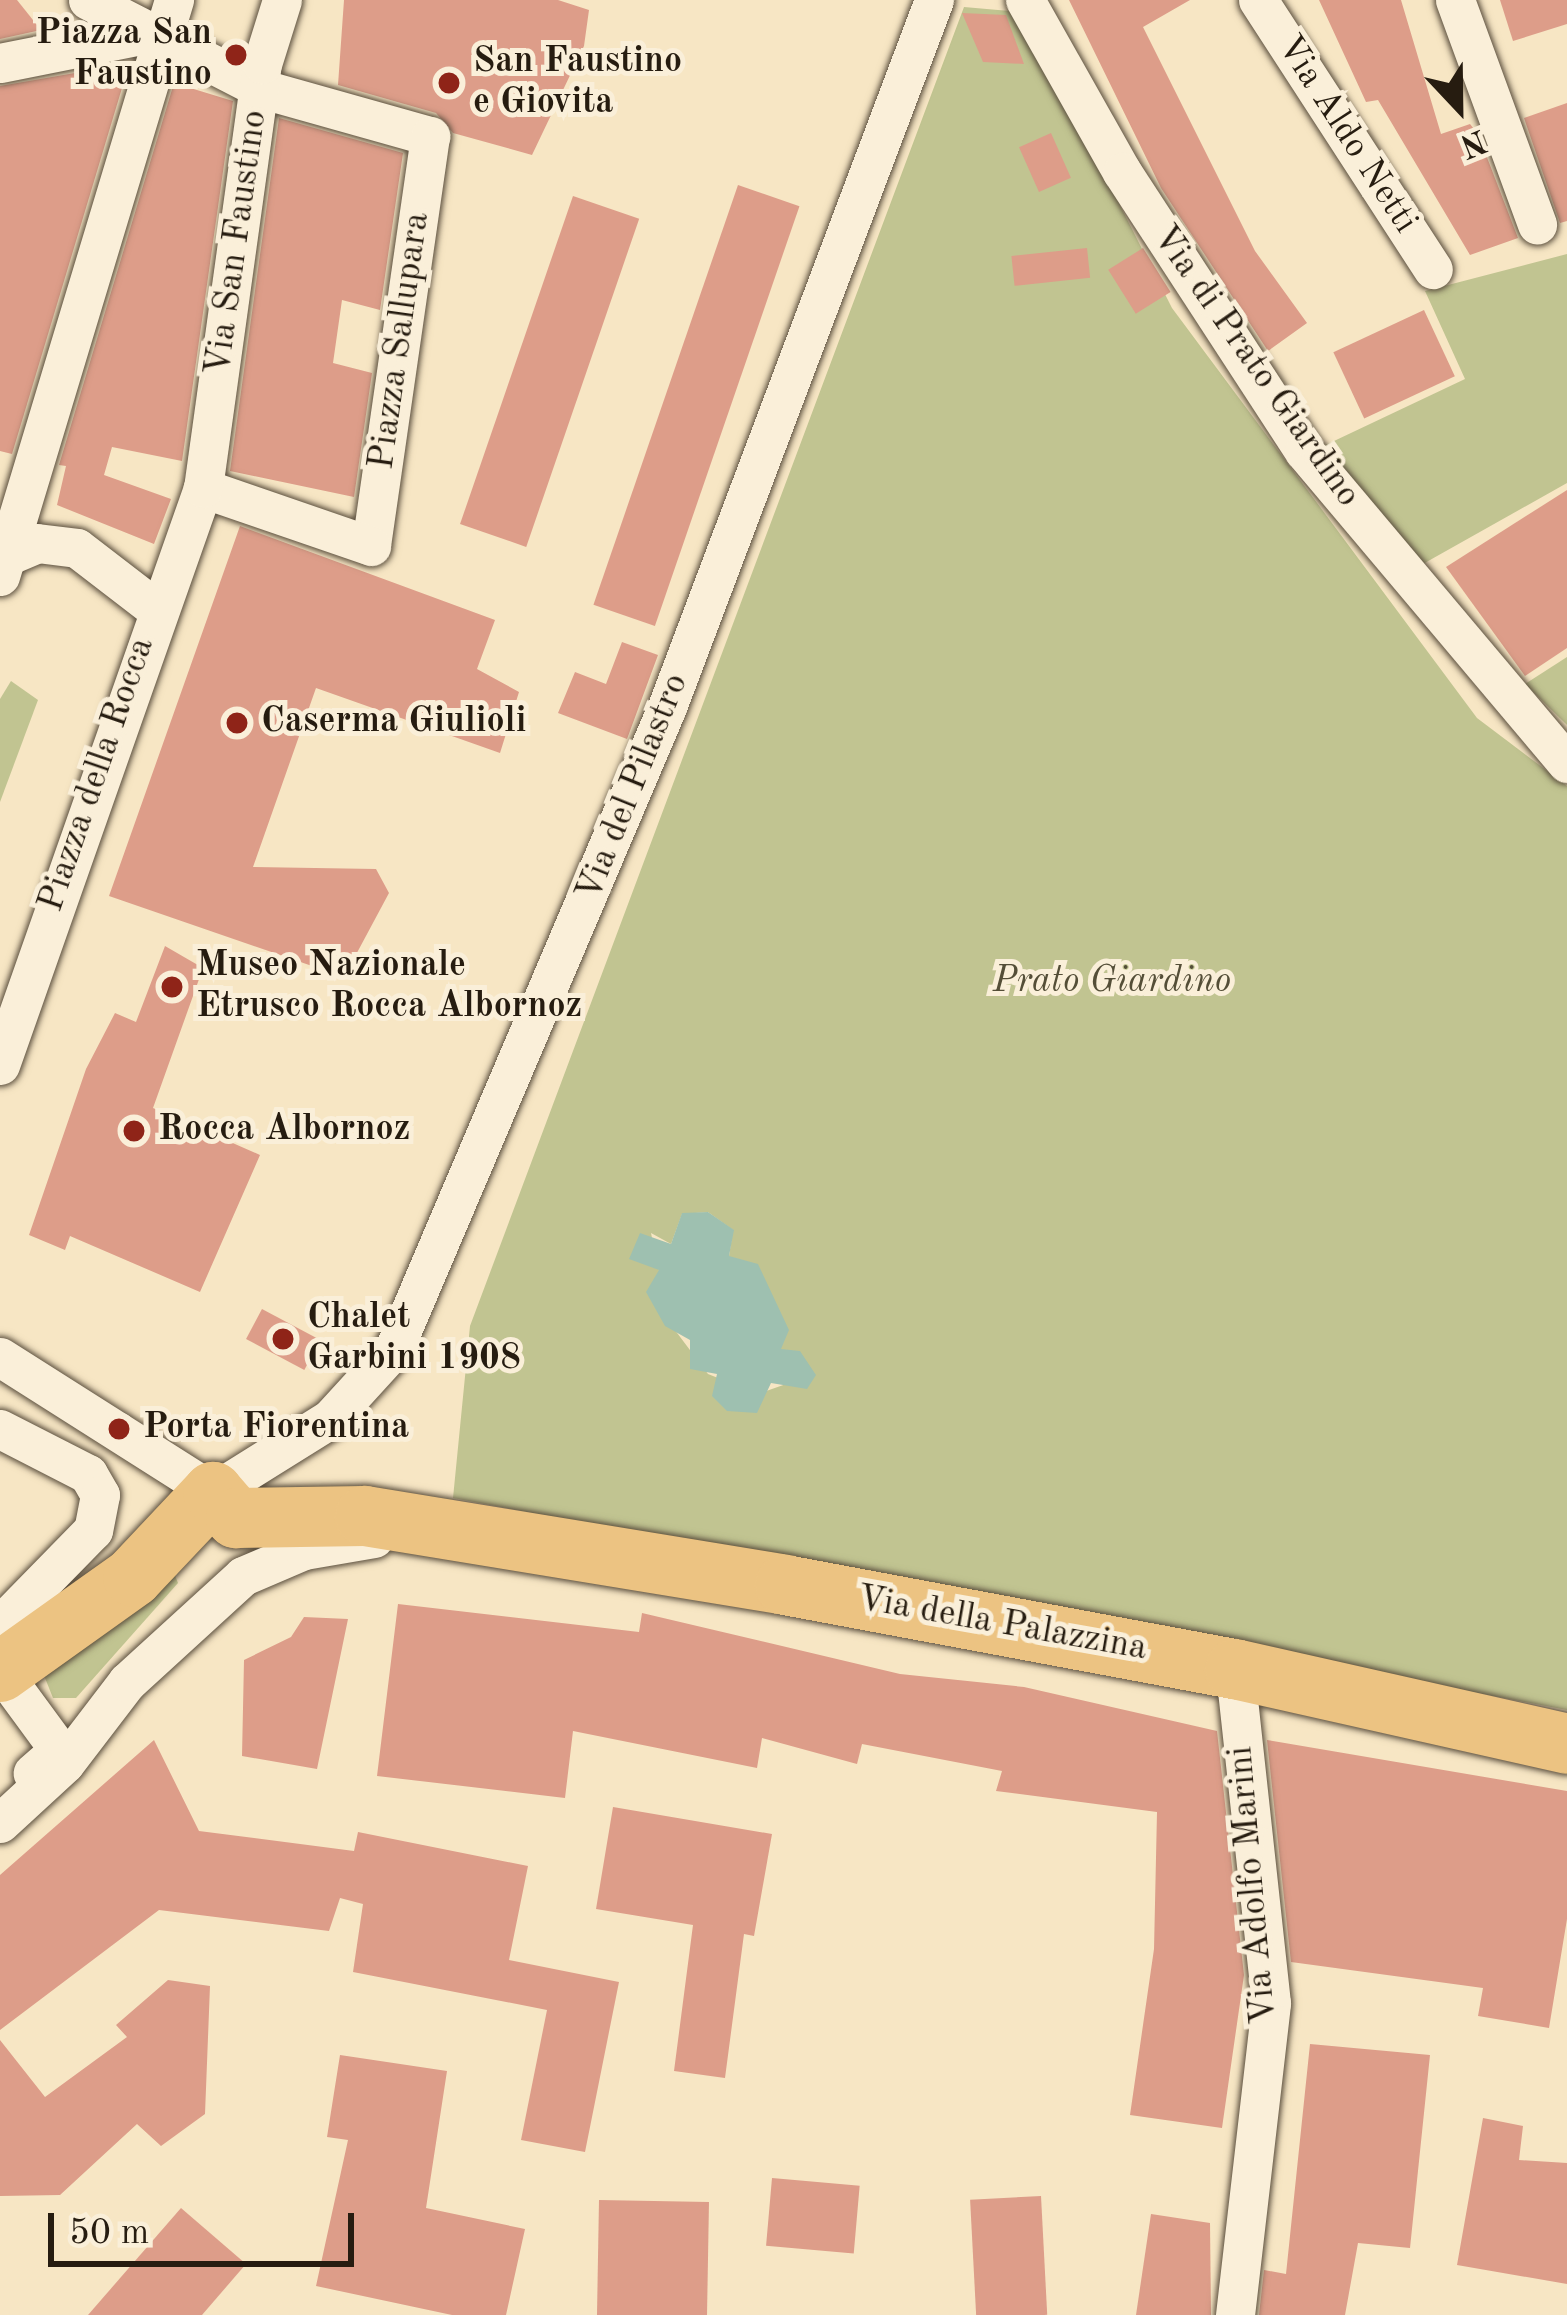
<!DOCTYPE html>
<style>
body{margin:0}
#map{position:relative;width:1567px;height:2315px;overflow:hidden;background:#f7e6c4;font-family:"Old Standard TT",serif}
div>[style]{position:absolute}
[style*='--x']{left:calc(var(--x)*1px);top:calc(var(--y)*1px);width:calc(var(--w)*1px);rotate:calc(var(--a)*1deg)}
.green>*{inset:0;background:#c1c491}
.water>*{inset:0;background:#9ec0b0}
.building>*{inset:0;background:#dd9d89;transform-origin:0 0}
.roads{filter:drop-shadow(0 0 3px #5a4e3d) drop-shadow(0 0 3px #5a4e3d)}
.street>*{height:39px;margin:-19.5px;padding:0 19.5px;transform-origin:19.5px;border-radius:19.5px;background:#faefd9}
.primary>*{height:60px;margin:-30px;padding:0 30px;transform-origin:30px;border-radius:30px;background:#ecc382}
.dots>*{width:33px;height:33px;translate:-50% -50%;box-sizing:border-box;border:6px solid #faefd9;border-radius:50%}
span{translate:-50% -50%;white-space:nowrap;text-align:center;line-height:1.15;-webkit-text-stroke:10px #faefd9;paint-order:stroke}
.poi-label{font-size:36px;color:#261c10;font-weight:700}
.right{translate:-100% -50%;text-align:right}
.left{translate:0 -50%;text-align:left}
.street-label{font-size:36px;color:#261c10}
.park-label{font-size:36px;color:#544e37;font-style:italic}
.north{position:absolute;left:1399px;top:48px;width:120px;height:120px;-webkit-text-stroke:9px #faefd9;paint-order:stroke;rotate:158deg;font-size:33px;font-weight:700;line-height:48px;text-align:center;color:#261c10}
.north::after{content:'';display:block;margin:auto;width:42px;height:54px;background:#261c10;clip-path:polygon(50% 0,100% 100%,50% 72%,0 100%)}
.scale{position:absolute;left:48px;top:2213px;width:306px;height:54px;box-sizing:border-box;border:6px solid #261c10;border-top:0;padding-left:15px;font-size:36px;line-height:42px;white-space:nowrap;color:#261c10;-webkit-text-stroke:9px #faefd9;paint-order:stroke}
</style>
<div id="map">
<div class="green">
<div style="clip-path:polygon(evenodd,964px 7px,1022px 12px,1172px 308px,1477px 718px,1567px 786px,1567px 1710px,453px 1498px,470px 1326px,964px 7px,708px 1212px,733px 1230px,729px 1256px,789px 1383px,758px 1394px,708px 1374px,647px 1293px,661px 1280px,651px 1233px,671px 1244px,682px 1214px,708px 1212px)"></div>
<div style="clip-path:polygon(1567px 254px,1567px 483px,1414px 569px,1315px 450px,1465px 379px,1425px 291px)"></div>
<div style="clip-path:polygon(1567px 657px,1567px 725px,1525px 684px)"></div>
<div style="clip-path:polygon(11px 681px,38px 700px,0 802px,0 699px)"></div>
<div style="clip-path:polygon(174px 1573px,178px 1583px,76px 1698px,53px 1698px,43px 1673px)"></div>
</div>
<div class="water">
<div style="clip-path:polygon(708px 1212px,734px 1230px,729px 1256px,758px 1264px,789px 1330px,781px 1349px,800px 1351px,816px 1375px,807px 1389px,771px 1383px,757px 1413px,727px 1411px,712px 1396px,717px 1374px,690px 1369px,690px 1340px,665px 1326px,646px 1292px,659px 1270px,629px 1259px,640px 1233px,671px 1244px,682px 1213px)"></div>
</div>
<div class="building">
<div style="clip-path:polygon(0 0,17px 0,41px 30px,0 39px)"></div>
<div style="clip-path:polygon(344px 0,558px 0,589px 10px,584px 46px,532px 155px,453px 133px,436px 113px,338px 85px)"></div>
<div style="clip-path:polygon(1069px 0,1190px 0,1143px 27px,1255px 251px,1307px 323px,1268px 351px,1161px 188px)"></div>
<div style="clip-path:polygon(1319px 0,1401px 0,1441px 134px,1470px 124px,1478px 134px,1518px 238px,1470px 255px,1378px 100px,1366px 102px)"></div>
<div style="clip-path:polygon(1500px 0,1567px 0,1567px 24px,1513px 41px)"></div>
<div style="clip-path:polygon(962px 13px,1006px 15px,1024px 64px,983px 62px)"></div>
<div style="clip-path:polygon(75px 73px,125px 78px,12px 454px,0 451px,0 86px)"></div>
<div style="clip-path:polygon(174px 83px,233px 101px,182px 461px,112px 447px,104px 475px,171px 499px,154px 544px,57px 505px,66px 466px,59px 465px)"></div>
<div style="clip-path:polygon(1567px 103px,1567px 221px,1560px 223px,1524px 118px)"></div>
<div style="clip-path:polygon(279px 118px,403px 153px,380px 310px,342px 300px,333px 363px,372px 373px,354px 497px,230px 471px)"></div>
<div style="left:1051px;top:133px;width:49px;height:35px;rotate:66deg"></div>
<div style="left:738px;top:185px;width:65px;height:444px;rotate:19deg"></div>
<div style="left:573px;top:196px;width:70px;height:347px;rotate:19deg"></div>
<div style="left:1087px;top:248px;width:30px;height:76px;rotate:84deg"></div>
<div style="left:1143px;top:248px;width:52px;height:41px;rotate:58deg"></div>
<div style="left:1424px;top:310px;width:73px;height:100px;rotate:65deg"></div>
<div style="clip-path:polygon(1567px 490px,1567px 648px,1525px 676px,1446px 567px)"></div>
<div style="clip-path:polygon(240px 526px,495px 620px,477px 669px,519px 692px,500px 753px,316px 688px,253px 867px,376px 869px,389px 893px,344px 977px,109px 896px)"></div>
<div style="clip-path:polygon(622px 642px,658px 655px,627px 739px,558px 713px,575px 672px,606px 684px)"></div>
<div style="clip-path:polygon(165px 946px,203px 968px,153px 1108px,260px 1155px,200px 1292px,70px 1236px,65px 1250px,29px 1235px,86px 1069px,115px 1013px,136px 1022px)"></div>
<div style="left:262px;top:1309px;width:66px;height:34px;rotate:28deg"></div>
<div style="clip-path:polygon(398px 1604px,639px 1632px,642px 1613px,900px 1674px,1024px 1687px,1217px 1731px,1244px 1975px,1222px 2128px,1130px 2115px,1154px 1949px,1157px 1812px,996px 1791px,1002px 1771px,862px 1744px,857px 1764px,762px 1738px,757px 1768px,573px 1731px,565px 1798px,377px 1776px)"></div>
<div style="clip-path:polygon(304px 1617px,348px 1619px,317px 1769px,242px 1756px,244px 1660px,291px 1637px)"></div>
<div style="clip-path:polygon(154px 1740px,199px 1831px,354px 1851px,358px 1832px,528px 1866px,509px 1960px,619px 1982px,585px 2152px,521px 2140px,547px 2010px,353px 1972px,363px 1904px,340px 1898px,329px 1931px,159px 1910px,0 2030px,0 1875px)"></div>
<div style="clip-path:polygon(1267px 1740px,1567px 1791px,1567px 1919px,1549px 2028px,1478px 2016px,1483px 1988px,1291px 1962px)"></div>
<div style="clip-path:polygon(613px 1807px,772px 1834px,754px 1936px,744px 1934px,725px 2078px,674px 2071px,693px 1925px,596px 1909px)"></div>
<div style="clip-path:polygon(168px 1980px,210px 1986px,205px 2114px,161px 2146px,137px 2124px,60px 2195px,0 2196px,0 2040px,45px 2097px,127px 2037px,116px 2025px)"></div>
<div style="clip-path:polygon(1310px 2044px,1430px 2055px,1410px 2248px,1358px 2243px,1345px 2315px,1259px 2315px,1264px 2270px,1286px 2274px)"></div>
<div style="clip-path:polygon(340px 2055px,447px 2071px,426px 2208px,525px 2229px,506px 2315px,452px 2315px,316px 2286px,348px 2140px,327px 2137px)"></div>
<div style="clip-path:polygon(1483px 2118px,1523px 2126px,1519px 2160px,1567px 2163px,1567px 2284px,1457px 2265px)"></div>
<div style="left:772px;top:2178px;width:88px;height:68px;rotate:5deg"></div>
<div style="left:1041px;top:2196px;width:119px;height:71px;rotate:87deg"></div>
<div style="left:599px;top:2200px;width:110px;height:115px;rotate:1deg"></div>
<div style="clip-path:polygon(181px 2208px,246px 2264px,202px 2315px,88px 2315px)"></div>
<div style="clip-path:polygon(1151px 2214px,1210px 2223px,1211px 2315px,1136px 2315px)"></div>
</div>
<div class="roads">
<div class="street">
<div style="--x:88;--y:0;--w:192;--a:27.2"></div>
<div style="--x:259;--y:88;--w:178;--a:15.7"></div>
<div style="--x:430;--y:136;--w:414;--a:98.2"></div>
<div style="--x:371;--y:546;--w:178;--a:-161"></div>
<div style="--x:1025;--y:0;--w:197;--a:60.6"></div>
<div style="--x:1122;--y:172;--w:333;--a:56.9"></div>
<div style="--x:1304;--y:451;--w:408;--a:49.9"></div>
<div style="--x:1258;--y:0;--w:321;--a:57"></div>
<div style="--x:1455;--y:0;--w:239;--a:69.9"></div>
<div style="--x:0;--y:63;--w:165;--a:-11.2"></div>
<div style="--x:14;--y:553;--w:25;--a:-23"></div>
<div style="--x:37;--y:543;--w:40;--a:7.1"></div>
<div style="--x:77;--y:548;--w:98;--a:37.6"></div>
<div style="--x:0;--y:576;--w:602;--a:-73.19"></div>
<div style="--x:0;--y:1065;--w:612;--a:-70.62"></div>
<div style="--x:203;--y:488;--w:428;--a:-82.1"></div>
<div style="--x:262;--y:64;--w:67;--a:-72.6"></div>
<div style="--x:0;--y:1357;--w:252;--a:32.4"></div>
<div style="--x:213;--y:1492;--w:138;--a:-32"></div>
<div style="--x:330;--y:1419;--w:95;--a:-47.6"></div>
<div style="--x:394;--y:1349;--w:698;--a:-66.96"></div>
<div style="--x:667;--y:707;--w:756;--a:-69.31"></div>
<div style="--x:0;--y:1429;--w:99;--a:27.1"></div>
<div style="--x:88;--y:1474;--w:24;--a:60"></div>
<div style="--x:100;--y:1495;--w:36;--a:101"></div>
<div style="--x:93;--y:1530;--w:133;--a:134.4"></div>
<div style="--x:1;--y:1671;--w:98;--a:53.7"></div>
<div style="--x:59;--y:1750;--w:35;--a:139"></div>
<div style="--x:0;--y:1823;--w:88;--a:-42.7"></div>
<div style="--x:65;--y:1763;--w:102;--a:-52.6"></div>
<div style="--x:127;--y:1682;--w:157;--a:-42.4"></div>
<div style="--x:243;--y:1576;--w:66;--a:-23.1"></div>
<div style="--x:304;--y:1550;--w:71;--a:-9.7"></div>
<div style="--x:1235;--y:2315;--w:314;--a:-83.4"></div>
<div style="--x:1271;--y:2003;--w:336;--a:-96.2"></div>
</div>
<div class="primary">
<div style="--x:0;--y:1672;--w:163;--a:-35.5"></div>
<div style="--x:133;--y:1577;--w:117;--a:-46.7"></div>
<div style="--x:213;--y:1492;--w:35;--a:49"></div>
<div style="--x:236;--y:1518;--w:129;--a:-0.9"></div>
<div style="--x:365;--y:1516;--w:426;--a:9.3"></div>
<div style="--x:785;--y:1585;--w:458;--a:10.6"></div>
<div style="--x:1235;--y:1669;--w:340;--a:12.7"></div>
</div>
</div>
<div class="dots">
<div style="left:236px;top:55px;background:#8f2418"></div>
<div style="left:449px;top:83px;background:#8f2418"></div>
<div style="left:237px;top:723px;background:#8f2418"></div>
<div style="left:172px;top:987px;background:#8f2418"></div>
<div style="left:134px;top:1131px;background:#8f2418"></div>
<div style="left:283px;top:1339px;background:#8f2418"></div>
<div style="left:119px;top:1429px;background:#8f2418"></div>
</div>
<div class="poi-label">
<span class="right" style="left:212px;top:55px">Piazza San<br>Faustino</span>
<span class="left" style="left:473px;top:83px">San Faustino<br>e Giovita</span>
<span class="left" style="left:261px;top:723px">Caserma Giulioli</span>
<span class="left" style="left:196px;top:987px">Museo Nazionale<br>Etrusco Rocca Albornoz</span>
<span class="left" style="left:158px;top:1131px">Rocca Albornoz</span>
<span class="left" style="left:307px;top:1339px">Chalet<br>Garbini 1908</span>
<span class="left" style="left:143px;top:1429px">Porta Fiorentina</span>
</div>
<div class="street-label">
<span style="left:1346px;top:135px;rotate:57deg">Via Aldo Netti</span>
<span style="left:238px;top:243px;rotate:-82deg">Via San Faustino</span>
<span style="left:401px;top:341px;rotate:-82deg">Piazza Sallupara</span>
<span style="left:1255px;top:367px;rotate:55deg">Via di Prato Giardino</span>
<span style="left:98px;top:775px;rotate:-71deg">Piazza della Rocca</span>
<span style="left:634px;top:788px;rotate:-68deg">Via del Pilastro</span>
<span style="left:1002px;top:1625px;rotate:10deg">Via della Palazzina</span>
<span style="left:1254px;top:1885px;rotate:-95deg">Via Adolfo Marini</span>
</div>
<div class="park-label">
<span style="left:1112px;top:983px">Prato Giardino</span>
</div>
<div class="north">N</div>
<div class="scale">50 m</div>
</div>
